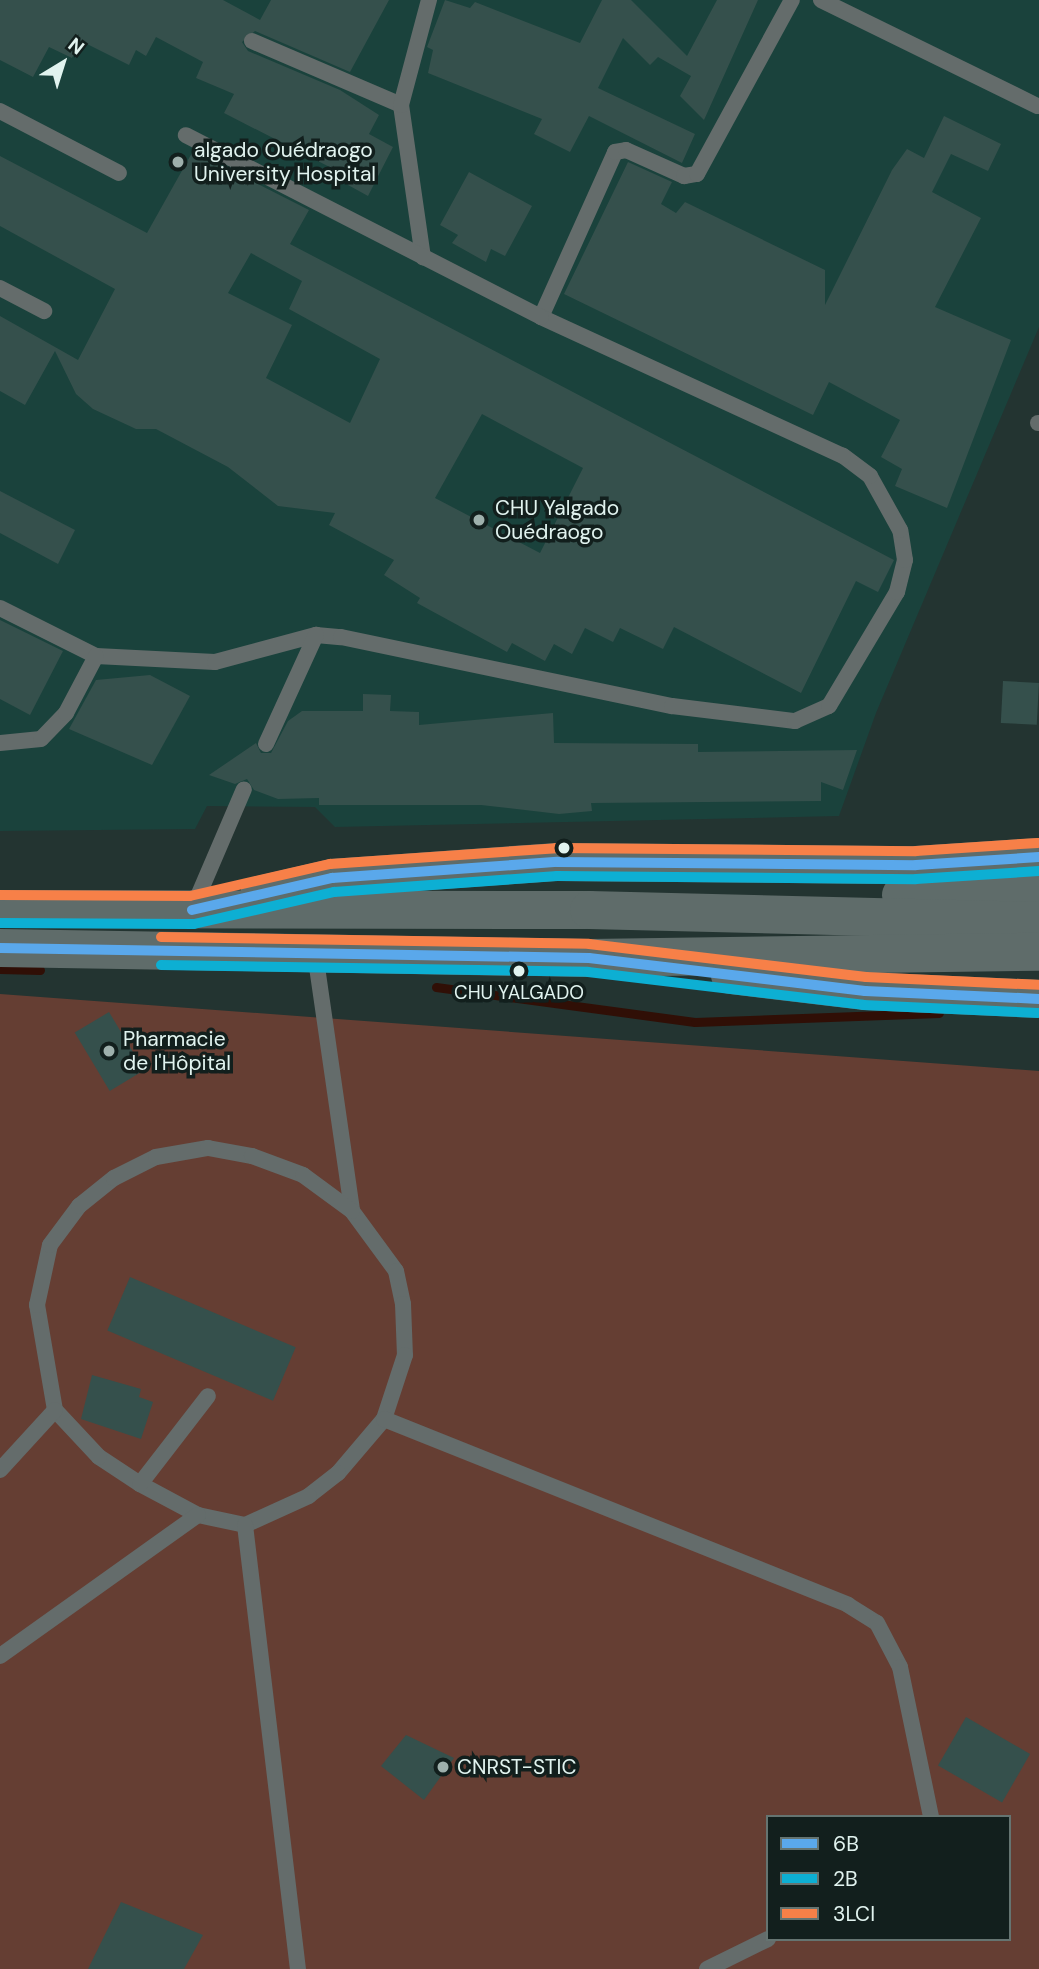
<!DOCTYPE html>
<meta charset="utf-8">
<style>
body{margin:0}
#map{position:relative;width:1039px;height:1969px;overflow:hidden;background:#233431;font-family:"DM Sans",sans-serif}
div>[style]{position:absolute}
[style*='--x']{left:calc(var(--x)*1px);top:calc(var(--y)*1px);width:calc(var(--w)*1px);rotate:calc(var(--a)*1deg)}
.built>*{inset:0;background:#1a423c}
.green>*{inset:0;background:#653e33}
.stream>*{height:9px;margin:-4.5px;padding:0 4.5px;transform-origin:4.5px;border-radius:4.5px;background:#300f06}
.building>*{inset:0;background:#35504c;transform-origin:0 0}
.service>*{height:16px;margin:-8px;padding:0 8px;transform-origin:8px;border-radius:8px;background:#646c6b}
.trunk>*{height:38px;margin:-19px;padding:0 19px;transform-origin:19px;border-radius:19px;background:#5f6c6a}
.bus-1>*{height:10px;margin:-5px;padding:0 5px;transform-origin:5px;border-radius:5px;background:#5aa8eb}
.bus-2>*{height:10px;margin:-5px;padding:0 5px;transform-origin:5px;border-radius:5px;background:#0dafd3}
.bus-3>*{height:10px;margin:-5px;padding:0 5px;transform-origin:5px;border-radius:5px;background:#f78048}
.dots>*{width:19px;height:19px;translate:-50% -50%;box-sizing:border-box;border:4px solid #121f1d;border-radius:50%}
span{translate:-50% -50%;white-space:nowrap;text-align:center;line-height:1.15;-webkit-text-stroke:7px #121f1d;paint-order:stroke}
.bus-label{font-size:19px;color:#e1f3ef}
.poi-label{font-size:21px;color:#e1f3ef}
.left{translate:0 -50%;text-align:left}
.legend{position:absolute;left:766px;top:1815px;width:245px;height:126px;box-sizing:border-box;background:#121f1d;border:2px solid #657471;margin:0;padding:9px 12px;list-style:none;font-size:21px;color:#e1f3ef}
.legend li{display:flex;align-items:center;gap:14px;height:35px}
.legend b{width:35px;border:2px solid #657471}
.north{position:absolute;left:28px;top:28px;width:70px;height:70px;-webkit-text-stroke:5px #121f1d;paint-order:stroke;rotate:38deg;font-size:19px;font-weight:700;line-height:28px;text-align:center;color:#e1f3ef}
.north::after{content:'';display:block;margin:auto;width:24px;height:32px;background:#e1f3ef;clip-path:polygon(50% 0,100% 100%,50% 72%,0 100%)}
</style>
<div id="map">
<div class="built">
<div style="clip-path:polygon(0 0,1039px 0,1039px 327px,876px 713px,839px 816px,335px 827px,315px 807px,207px 806px,195px 829px,0 831px)"></div>
</div>
<div class="green">
<div style="clip-path:polygon(evenodd,0 994px,1039px 1071px,1039px 1969px,0 1969px,0 994px,768px 1817px,1009px 1817px,1009px 1939px,768px 1939px,768px 1817px)"></div>
</div>
<div class="stream">
<div style="--x:0;--y:969;--w:40;--a:1.4"></div>
<div style="--x:436;--y:987;--w:261;--a:7.7"></div>
<div style="--x:695;--y:1022;--w:244;--a:-2.1"></div>
</div>
<div class="building">
<div style="clip-path:polygon(0 0,223px 0,260px 20px,271px 0,389px 0,350px 72px,255px 31px,242px 42px,248px 51px,340px 90px,379px 115px,369px 134px,393px 147px,368px 196px,348px 185px,351px 178px,224px 113px,234px 94px,196px 78px,203px 62px,156px 37px,146px 56px,136px 50px,129px 65px,81px 41px,72px 58px,49px 47px,33px 77px,0 60px)"></div>
<div style="clip-path:polygon(445px 0,470px 8px,475px 2px,580px 43px,602px 0,631px 0,687px 56px,717px 0,758px 0,704px 120px,680px 96px,691px 76px,658px 57px,650px 65px,623px 38px,598px 88px,695px 134px,682px 163px,589px 116px,570px 152px,534px 134px,542px 119px,428px 73px,433px 50px,427px 47px)"></div>
<div style="clip-path:polygon(944px 116px,1001px 144px,988px 171px,951px 154px,932px 192px,981px 218px,935px 307px,1011px 340px,947px 508px,895px 486px,902px 469px,881px 457px,900px 420px,829px 382px,813px 415px,564px 294px,628px 162px,672px 182px,661px 204px,676px 213px,685px 202px,825px 270px,825px 305px,892px 170px,907px 149px,924px 158px)"></div>
<div style="clip-path:polygon(evenodd,193px 151px,309px 210px,290px 244px,894px 560px,878px 592px,856px 581px,801px 693px,674px 627px,663px 649px,620px 628px,613px 642px,585px 628px,572px 654px,554px 644px,545px 661px,512px 643px,507px 652px,417px 603px,420px 598px,384px 575px,394px 560px,329px 525px,335px 513px,278px 506px,228px 467px,156px 429px,136px 429px,93px 409px,76px 394px,55px 351px,25px 405px,0 391px,0 316px,78px 360px,115px 289px,0 226px,0 156px,147px 233px,193px 151px,251px 253px,302px 281px,289px 309px,380px 359px,350px 423px,266px 378px,292px 325px,228px 293px,251px 253px,193px 151px,482px 414px,583px 468px,540px 553px,435px 498px,482px 414px)"></div>
<div style="clip-path:polygon(469px 172px,532px 206px,505px 256px,491px 249px,486px 262px,452px 243px,458px 235px,440px 225px)"></div>
<div style="clip-path:polygon(0 491px,75px 530px,58px 564px,0 533px)"></div>
<div style="clip-path:polygon(0 620px,63px 651px,30px 715px,0 699px)"></div>
<div style="clip-path:polygon(150px 675px,190px 696px,152px 765px,69px 729px,96px 680px)"></div>
<div style="left:1003px;top:681px;width:36px;height:42px;rotate:3deg"></div>
<div style="clip-path:polygon(363px 694px,391px 695px,390px 711px,419px 712px,419px 725px,553px 713px,554px 743px,698px 744px,698px 752px,857px 750px,843px 790px,821px 782px,821px 801px,591px 803px,592px 811px,559px 814px,481px 805px,319px 805px,319px 798px,278px 799px,254px 790px,247px 779px,235px 784px,209px 775px,256px 743px,261px 753px,271px 753px,288px 721px,302px 711px,363px 711px)"></div>
<div style="left:109px;top:1012px;width:68px;height:40px;rotate:59deg"></div>
<div style="left:130px;top:1277px;width:180px;height:58px;rotate:23deg"></div>
<div style="clip-path:polygon(92px 1375px,141px 1389px,139px 1397px,153px 1402px,141px 1439px,81px 1419px)"></div>
<div style="left:966px;top:1717px;width:74px;height:56px;rotate:30deg"></div>
<div style="clip-path:polygon(406px 1735px,454px 1758px,424px 1800px,381px 1766px)"></div>
<div style="clip-path:polygon(121px 1902px,203px 1935px,184px 1969px,88px 1969px)"></div>
</div>
<div class="service">
<div style="--x:821;--y:0;--w:241;--a:26.1"></div>
<div style="--x:252;--y:41;--w:162;--a:23.2"></div>
<div style="--x:401;--y:105;--w:154;--a:81.8"></div>
<div style="--x:401;--y:105;--w:109;--a:-75.1"></div>
<div style="--x:0;--y:111;--w:134;--a:27.5"></div>
<div style="--x:0;--y:288;--w:50;--a:27.6"></div>
<div style="--x:541;--y:317;--w:181;--a:-65.8"></div>
<div style="--x:615;--y:152;--w:11;--a:-10"></div>
<div style="--x:626;--y:150;--w:64;--a:24.1"></div>
<div style="--x:684;--y:176;--w:13;--a:-9"></div>
<div style="--x:697;--y:174;--w:198;--a:-61.4"></div>
<div style="--x:1038;--y:423;--w:1;--a:0"></div>
<div style="--x:0;--y:608;--w:107;--a:26.6"></div>
<div style="--x:96;--y:656;--w:119;--a:2.9"></div>
<div style="--x:215;--y:662;--w:105;--a:-15"></div>
<div style="--x:316;--y:635;--w:25;--a:5"></div>
<div style="--x:341;--y:637;--w:338;--a:11.8"></div>
<div style="--x:672;--y:706;--w:124;--a:7"></div>
<div style="--x:795;--y:721;--w:37;--a:-24"></div>
<div style="--x:829;--y:706;--w:133;--a:-59.2"></div>
<div style="--x:897;--y:592;--w:33;--a:-76"></div>
<div style="--x:905;--y:560;--w:30;--a:-99"></div>
<div style="--x:900;--y:530;--w:62;--a:-119.1"></div>
<div style="--x:870;--y:476;--w:34;--a:-143"></div>
<div style="--x:843;--y:456;--w:332;--a:-155.3"></div>
<div style="--x:541;--y:317;--w:399;--a:-152.9"></div>
<div style="--x:0;--y:743;--w:41;--a:-5.6"></div>
<div style="--x:41;--y:739;--w:36;--a:-46"></div>
<div style="--x:66;--y:713;--w:64;--a:-62.2"></div>
<div style="--x:266;--y:744;--w:120;--a:-65.4"></div>
<div style="--x:193;--y:908;--w:129;--a:-66.8"></div>
<div style="--x:315;--y:953;--w:261;--a:81.8"></div>
<div style="--x:352;--y:1211;--w:74;--a:53.7"></div>
<div style="--x:396;--y:1271;--w:34;--a:78"></div>
<div style="--x:403;--y:1304;--w:51;--a:87.8"></div>
<div style="--x:405;--y:1355;--w:67;--a:108.2"></div>
<div style="--x:384;--y:1419;--w:71;--a:130.4"></div>
<div style="--x:338;--y:1473;--w:37;--a:142"></div>
<div style="--x:309;--y:1496;--w:70;--a:155.6"></div>
<div style="--x:245;--y:1525;--w:48;--a:-168"></div>
<div style="--x:198;--y:1515;--w:66;--a:-151.9"></div>
<div style="--x:140;--y:1484;--w:49;--a:-146.6"></div>
<div style="--x:99;--y:1457;--w:64;--a:-133.1"></div>
<div style="--x:55;--y:1410;--w:107;--a:-99.7"></div>
<div style="--x:37;--y:1305;--w:61;--a:-77.8"></div>
<div style="--x:50;--y:1245;--w:49;--a:-53.4"></div>
<div style="--x:79;--y:1206;--w:45;--a:-38.7"></div>
<div style="--x:114;--y:1178;--w:47;--a:-26.6"></div>
<div style="--x:156;--y:1157;--w:53;--a:-9.8"></div>
<div style="--x:208;--y:1148;--w:45;--a:10.3"></div>
<div style="--x:252;--y:1156;--w:54;--a:20.4"></div>
<div style="--x:303;--y:1175;--w:61;--a:36.3"></div>
<div style="--x:384;--y:1419;--w:500;--a:21.8"></div>
<div style="--x:848;--y:1605;--w:34;--a:32"></div>
<div style="--x:877;--y:1623;--w:50;--a:62.4"></div>
<div style="--x:900;--y:1667;--w:153;--a:78.3"></div>
<div style="--x:0;--y:1470;--w:81;--a:-47.5"></div>
<div style="--x:140;--y:1484;--w:111;--a:-52.3"></div>
<div style="--x:245;--y:1525;--w:447;--a:83.2"></div>
<div style="--x:0;--y:1656;--w:243;--a:-35.5"></div>
<div style="--x:707;--y:1969;--w:68;--a:-26.2"></div>
</div>
<div class="trunk">
<div style="--x:259;--y:895;--w:75;--a:-13.1"></div>
<div style="--x:332;--y:878;--w:226;--a:-4.1"></div>
<div style="--x:557;--y:862;--w:359;--a:0.5"></div>
<div style="--x:916;--y:865;--w:123;--a:-3.7"></div>
<div style="--x:901;--y:895;--w:138;--a:-3.3"></div>
<div style="--x:0;--y:909;--w:589;--a:0.1"></div>
<div style="--x:589;--y:910;--w:450;--a:1.4"></div>
<div style="--x:0;--y:948;--w:589;--a:0.97"></div>
<div style="--x:589;--y:958;--w:450;--a:-0.8"></div>
<div style="--x:730;--y:975;--w:136;--a:6.8"></div>
<div style="--x:865;--y:991;--w:174;--a:2.6"></div>
</div>
<div class="bus-1">
<div style="--x:192;--y:910;--w:144;--a:-12.9"></div>
<div style="--x:332;--y:878;--w:226;--a:-4.1"></div>
<div style="--x:557;--y:862;--w:359;--a:0.5"></div>
<div style="--x:916;--y:865;--w:123;--a:-3.7"></div>
<div style="--x:0;--y:948;--w:589;--a:0.97"></div>
<div style="--x:589;--y:958;--w:278;--a:6.8"></div>
<div style="--x:865;--y:991;--w:174;--a:2.6"></div>
</div>
<div class="bus-2">
<div style="--x:0;--y:923;--w:194;--a:0.3"></div>
<div style="--x:194;--y:924;--w:144;--a:-12.9"></div>
<div style="--x:334;--y:892;--w:224;--a:-4.1"></div>
<div style="--x:557;--y:876;--w:359;--a:0.5"></div>
<div style="--x:916;--y:879;--w:123;--a:-3.7"></div>
<div style="--x:161;--y:965;--w:427;--a:0.9"></div>
<div style="--x:588;--y:972;--w:277;--a:6.8"></div>
<div style="--x:863;--y:1005;--w:175;--a:2.6"></div>
</div>
<div class="bus-3">
<div style="--x:0;--y:895;--w:190;--a:0.3"></div>
<div style="--x:190;--y:896;--w:144;--a:-12.9"></div>
<div style="--x:330;--y:864;--w:227;--a:-4"></div>
<div style="--x:556;--y:848;--w:360;--a:0.5"></div>
<div style="--x:916;--y:851;--w:122;--a:-3.8"></div>
<div style="--x:161;--y:937;--w:428;--a:0.9"></div>
<div style="--x:589;--y:944;--w:279;--a:6.8"></div>
<div style="--x:866;--y:977;--w:173;--a:2.6"></div>
</div>
<div class="dots">
<div style="left:178px;top:162px;background:#9eb0ac"></div>
<div style="left:479px;top:520px;background:#9eb0ac"></div>
<div style="left:564px;top:848px;background:#e1f3ef"></div>
<div style="left:519px;top:971px;background:#e1f3ef"></div>
<div style="left:109px;top:1051px;background:#9eb0ac"></div>
<div style="left:443px;top:1767px;background:#9eb0ac"></div>
</div>
<div class="bus-label">
<span style="left:519px;top:993px">CHU YALGADO</span>
</div>
<div class="poi-label">
<span class="left" style="left:194px;top:162px">algado Ouédraogo<br>University Hospital</span>
<span class="left" style="left:495px;top:520px">CHU Yalgado<br>Ouédraogo</span>
<span class="left" style="left:123px;top:1051px">Pharmacie<br>de l'Hôpital</span>
<span class="left" style="left:457px;top:1767px">CNRST-STIC</span>
</div>
<ul class="legend">
<li><b style="height:9px;background:#5aa8eb"></b>6B</li>
<li><b style="height:9px;background:#0dafd3"></b>2B</li>
<li><b style="height:9px;background:#f78048"></b>3LCI</li>
</ul>
<div class="north">N</div>
</div>
